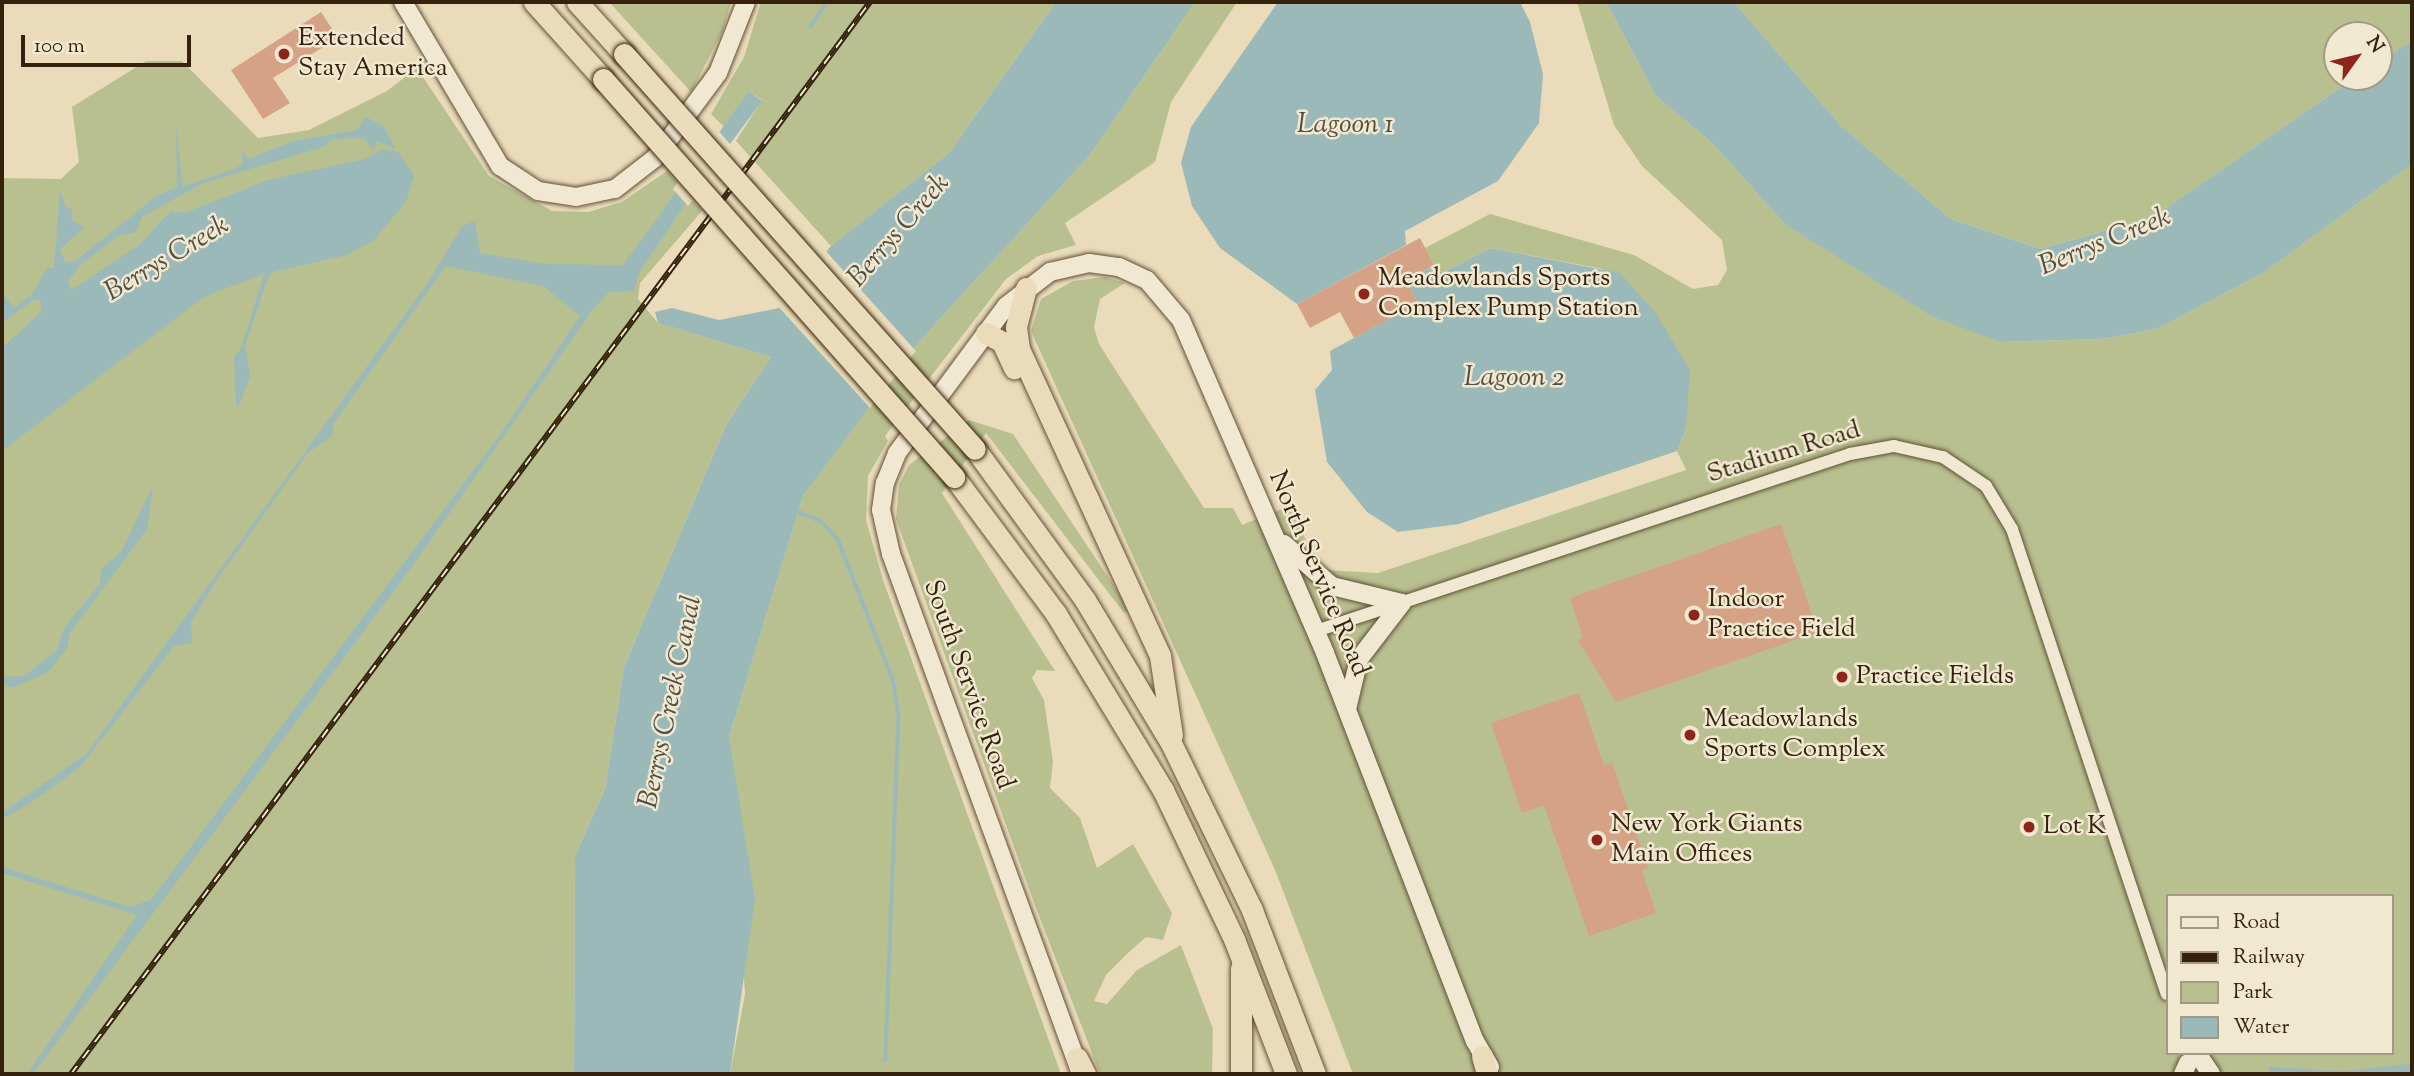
<!DOCTYPE html>
<style>
body{margin:0}
#map{position:relative;width:2414px;height:1076px;overflow:hidden;background:#eadcba;font-family:"Sorts Mill Goudy",serif}
div>[style]{position:absolute}
[style*='--x']{left:calc(var(--x)*1px);top:calc(var(--y)*1px);width:calc(var(--w)*1px);rotate:calc(var(--a)*1deg)}
.green>*{inset:0;background:#b8c08f}
.water>*{inset:0;background:#9bb9b9}
.pier>*{inset:0;background:#eadcba}
.stream>*{height:3.5px;margin:-1.75px;padding:0 1.75px;transform-origin:1.75px;border-radius:1.75px;background:#9bb9b9}
.building>*{inset:0;background:#d5a285}
.roads{filter:drop-shadow(0 0 2px #635038) drop-shadow(0 0 2px #635038)}
.street>*{height:12px;margin:-6px;padding:0 6px;transform-origin:6px;border-radius:6px;background:#f1e8d2}
.secondary>*{height:18px;margin:-9px;padding:0 9px;transform-origin:9px;border-radius:9px;background:#f1e8d2}
.highway>*{height:21px;margin:-10.5px;padding:0 10.5px;transform-origin:10.5px;border-radius:10.5px;background:#eadcba}
.rail>*{height:6px;margin-top:-3px;transform-origin:0;background:repeating-linear-gradient(90deg,#f1e8d2 0 10px,#36220c 0 20px);box-sizing:border-box;border-block:2px solid #36220c}
.bridges{filter:drop-shadow(0 0 2px #36220c) drop-shadow(0 0 2px #36220c)}
.highway-bridge>*{height:21px;margin:-10.5px;padding:0 10.5px;transform-origin:10.5px;border-radius:10.5px;background:#eadcba}
.dots>*{width:19px;height:19px;translate:-50% -50%;box-sizing:border-box;border:4px solid #f1e8d2;border-radius:50%}
span{translate:-50% -50%;white-space:nowrap;text-align:center;line-height:1.15;-webkit-text-stroke:5px #f1e8d2;paint-order:stroke}
.poi-label{font-size:26px;color:#36220c}
.left{translate:0 -50%;text-align:left}
.street-label{font-size:26px;color:#36220c}
.water-label{font-size:28px;color:#544f40;font-style:italic}
.frame{position:absolute;inset:0;border:4px solid #36220c;pointer-events:none}
.legend{position:absolute;left:2166px;top:894px;width:228px;height:161px;box-sizing:border-box;background:#f1e8d2;border:2px solid #a69983;margin:0;padding:9px 12px;list-style:none;font-size:21px;color:#36220c}
.legend li{display:flex;align-items:center;gap:14px;height:35px}
.legend b{width:35px;border:2px solid #a69983}
.north{position:absolute;left:2323px;top:21px;width:70px;height:70px;box-sizing:border-box;background:#f1e8d2;border:2px solid #a69983;border-radius:50%;rotate:56deg;font-size:19px;font-weight:700;line-height:28px;text-align:center;color:#36220c}
.north::after{content:'';display:block;margin:auto;width:24px;height:32px;background:#8f2418;clip-path:polygon(50% 0,100% 100%,50% 72%,0 100%)}
.scale{position:absolute;left:21px;top:35px;width:170px;height:32px;box-sizing:border-box;border:4px solid #36220c;border-top:0;padding-left:9px;font-size:21px;line-height:24px;white-space:nowrap;color:#36220c;-webkit-text-stroke:5px #f1e8d2;paint-order:stroke}
</style>
<div id="map">
<div class="green">
<div style="clip-path:polygon(609px 2px,731px 2px,723px 30px,691px 92px)"></div>
<div style="clip-path:polygon(761px 2px,1056px 2px,949px 153px,831px 246px,736px 141px,762px 100px,749px 91px,724px 127px,711px 114px,744px 57px)"></div>
<div style="clip-path:polygon(1195px 2px,1237px 2px,1171px 102px,1155px 162px,1065px 223px,1076px 245px,1038px 256px,1006px 279px,885px 436px,888px 441px,868px 476px,866px 520px,883px 580px,1061px 1074px,730px 1074px,745px 994px,729px 737px,803px 496px,918px 343px,1090px 155px)"></div>
<div style="clip-path:polygon(evenodd,1577px 2px,1606px 2px,1656px 96px,1712px 143px,1785px 224px,2001px 342px,2101px 339px,2157px 329px,2263px 273px,2412px 164px,2412px 1074px,1353px 1074px,1275px 870px,1031px 331px,1041px 299px,1073px 281px,1105px 277px,1125px 283px,1100px 299px,1094px 327px,1099px 344px,1204px 508px,1233px 508px,1242px 525px,1292px 505px,1308px 546px,1325px 570px,1378px 573px,1686px 470px,1677px 451px,1686px 428px,1603px 269px,1491px 248px,1444px 272px,1426px 269px,1434px 265px,1425px 248px,1490px 214px,1634px 255px,1693px 289px,1718px 285px,1727px 270px,1722px 240px,1642px 166px,1614px 125px,1577px 2px,2167px 896px,2391px 896px,2391px 1053px,2167px 1053px,2167px 896px)"></div>
<div style="clip-path:polygon(1734px 2px,2412px 2px,2412px 41px,2379px 62px,2379px 35px,2337px 35px,2337px 77px,2356px 77px,2153px 217px,2041px 249px,1951px 219px,1842px 127px)"></div>
<div style="clip-path:polygon(146px 61px,182px 61px,258px 138px,309px 130px,387px 91px,417px 68px,489px 176px,552px 211px,588px 212px,622px 202px,667px 171px,702px 211px,640px 283px,638px 299px,658px 323px,771px 357px,726px 425px,624px 667px,605px 789px,575px 856px,574px 1074px,2px 1074px,2px 178px,61px 179px,79px 162px,72px 107px)"></div>
<div style="clip-path:polygon(969px 420px,1013px 434px,1130px 610px,1124px 613px,986px 433px,942px 493px,1055px 671px,1037px 670px,1032px 678px,1044px 700px,1053px 762px,1050px 788px,1080px 818px,1097px 868px,1133px 844px,1172px 913px,1163px 940px,1146px 937px,1128px 953px,1106px 975px,1094px 1001px,1107px 1004px,1137px 970px,1181px 945px,1213px 1029px,1212px 1074px,1100px 1074px,1033px 900px,896px 519px,899px 485px,909px 465px)"></div>
</div>
<div class="water">
<div style="clip-path:polygon(1056px 2px,1195px 2px,1090px 155px,918px 343px,803px 496px,729px 737px,755px 900px,730px 1074px,574px 1074px,575px 856px,605px 789px,624px 667px,726px 425px,771px 357px,658px 323px,655px 312px,672px 308px,719px 320px,779px 308px,831px 246px,949px 153px)"></div>
<div style="clip-path:polygon(1278px 2px,1520px 2px,1530px 22px,1543px 74px,1539px 123px,1498px 181px,1405px 231px,1406px 245px,1297px 304px,1220px 248px,1192px 206px,1181px 163px,1191px 127px)"></div>
<div style="clip-path:polygon(1606px 2px,1734px 2px,1842px 127px,1951px 219px,2041px 249px,2153px 217px,2356px 77px,2379px 77px,2379px 62px,2412px 41px,2412px 164px,2263px 273px,2157px 329px,2101px 339px,2001px 342px,1933px 317px,1785px 224px,1712px 143px,1656px 96px)"></div>
<div style="clip-path:polygon(749px 91px,762px 101px,684px 206px,639px 273px,634px 291px,609px 292px,594px 308px,406px 575px,33px 1074px,27px 1074px,137px 915px,2px 873px,2px 867px,130px 907px,151px 900px,497px 439px,580px 316px,543px 286px,446px 266px,334px 423px,332px 436px,308px 453px,215px 583px,191px 622px,192px 643px,174px 646px,81px 766px,29px 804px,2px 819px,2px 813px,86px 754px,429px 281px,462px 226px,475px 221px,480px 253px,544px 264px,623px 265px)"></div>
<div style="clip-path:polygon(366px 117px,384px 127px,396px 149px,377px 141px,374px 151px,364px 138px,333px 139px,323px 147px,201px 184px,142px 217px,136px 232px,118px 236px,80px 265px,68px 282px,72px 290px,140px 244px,171px 211px,184px 213px,268px 180px,365px 159px,383px 149px,398px 152px,414px 175px,406px 202px,373px 241px,347px 255px,273px 272px,268px 278px,245px 345px,250px 376px,240px 404px,236px 406px,234px 356px,240px 351px,264px 274px,204px 297px,2px 451px,2px 348px,41px 312px,41px 302px,35px 299px,2px 323px,2px 292px,14px 308px,32px 294px,47px 268px,54px 268px,60px 191px,66px 208px,73px 209px,71px 219px,84px 228px,60px 249px,65px 262px,74px 262px,158px 195px,177px 187px,176px 127px,183px 186px,237px 168px,243px 163px,242px 150px,249px 159px,293px 141px,357px 130px)"></div>
<div style="clip-path:polygon(1491px 248px,1620px 273px,1655px 312px,1690px 370px,1686px 428px,1677px 451px,1459px 524px,1398px 532px,1367px 512px,1327px 462px,1315px 390px,1332px 370px,1330px 351px,1418px 303px,1406px 280px,1426px 269px,1444px 272px)"></div>
<div style="clip-path:polygon(153px 486px,147px 529px,70px 633px,67px 648px,48px 672px,13px 688px,2px 683px,2px 677px,25px 676px,57px 650px,64px 628px,100px 584px,101px 569px,121px 552px)"></div>
<div style="clip-path:polygon(2409px 1064px,2412px 1074px,2272px 1074px,2268px 1067px,2344px 1071px)"></div>
</div>
<div class="pier">
<div style="clip-path:polygon(718px 130px,734px 149px,688px 206px,673px 189px)"></div>
<div style="clip-path:polygon(824px 249px,916px 351px,870px 408px,777px 305px)"></div>
</div>
<div class="stream">
<div style="--x:810;--y:27;--w:30;--a:-56"></div>
<div style="--x:797;--y:511;--w:27;--a:24"></div>
<div style="--x:822;--y:522;--w:23;--a:47"></div>
<div style="--x:838;--y:539;--w:150;--a:68.6"></div>
<div style="--x:893;--y:679;--w:36;--a:81"></div>
<div style="--x:899;--y:715;--w:345;--a:92.2"></div>
</div>
<div class="building">
<div style="clip-path:polygon(321px 12px,338px 38px,273px 78px,290px 103px,263px 119px,231px 70px)"></div>
<div style="clip-path:polygon(1420px 238px,1434px 265px,1406px 280px,1418px 303px,1354px 338px,1340px 312px,1310px 328px,1297px 304px)"></div>
<div style="clip-path:polygon(1781px 524px,1818px 632px,1616px 702px,1578px 640px,1583px 638px,1570px 598px)"></div>
<div style="clip-path:polygon(1579px 693px,1604px 765px,1612px 763px,1648px 867px,1642px 871px,1656px 913px,1589px 936px,1544px 805px,1522px 813px,1491px 723px)"></div>
</div>
<div class="roads">
<div class="street">
<div style="--x:1316;--y:631;--w:563;--a:-18.34"></div>
<div style="--x:1850;--y:454;--w:45;--a:-10.3"></div>
<div style="--x:1894;--y:446;--w:50;--a:12.7"></div>
<div style="--x:1943;--y:457;--w:52;--a:34"></div>
<div style="--x:1986;--y:486;--w:50;--a:58.8"></div>
<div style="--x:2012;--y:529;--w:490;--a:71.6"></div>
</div>
<div class="secondary">
<div style="--x:403;--y:2;--w:191;--a:59.4"></div>
<div style="--x:500;--y:166;--w:45;--a:33.3"></div>
<div style="--x:538;--y:191;--w:38;--a:9"></div>
<div style="--x:576;--y:197;--w:40;--a:-12"></div>
<div style="--x:615;--y:189;--w:51;--a:-37.8"></div>
<div style="--x:655;--y:158;--w:106;--a:-53.5"></div>
<div style="--x:718;--y:73;--w:76;--a:-68.5"></div>
<div style="--x:1284;--y:544;--w:64;--a:41.2"></div>
<div style="--x:1332;--y:586;--w:72;--a:13.7"></div>
<div style="--x:1402;--y:603;--w:71;--a:127.5"></div>
<div style="--x:1359;--y:659;--w:51;--a:103.5"></div>
<div style="--x:2197;--y:1053;--w:25;--a:56"></div>
<div style="--x:1080;--y:1071;--w:550;--a:-110.08"></div>
<div style="--x:891;--y:554;--w:45;--a:-102.8"></div>
<div style="--x:881;--y:510;--w:27;--a:-82"></div>
<div style="--x:885;--y:483;--w:32;--a:-68"></div>
<div style="--x:897;--y:453;--w:183;--a:-53.4"></div>
<div style="--x:1006;--y:306;--w:56;--a:-37.7"></div>
<div style="--x:1050;--y:272;--w:40;--a:-13"></div>
<div style="--x:1089;--y:263;--w:30;--a:8"></div>
<div style="--x:1119;--y:267;--w:31;--a:25"></div>
<div style="--x:1147;--y:280;--w:52;--a:49.6"></div>
<div style="--x:1181;--y:320;--w:363;--a:66.6"></div>
<div style="--x:1325;--y:653;--w:416;--a:68.9"></div>
<div style="--x:1475;--y:1041;--w:30;--a:60"></div>
<div style="--x:2183;--y:1074;--w:12;--a:-66"></div>
</div>
<div class="highway">
<div style="--x:534;--y:2;--w:103;--a:48.1"></div>
<div style="--x:577;--y:2;--w:70;--a:47.9"></div>
<div style="--x:1026;--y:288;--w:40;--a:104.4"></div>
<div style="--x:1016;--y:327;--w:22;--a:82"></div>
<div style="--x:1019;--y:349;--w:338;--a:65.3"></div>
<div style="--x:1160;--y:656;--w:80;--a:81.4"></div>
<div style="--x:986;--y:333;--w:18;--a:29"></div>
<div style="--x:1002;--y:342;--w:29;--a:65"></div>
<div style="--x:975;--y:449;--w:187;--a:53.9"></div>
<div style="--x:1085;--y:600;--w:167;--a:59"></div>
<div style="--x:1171;--y:743;--w:186;--a:64.1"></div>
<div style="--x:1252;--y:910;--w:176;--a:69"></div>
<div style="--x:954;--y:477;--w:171;--a:53.3"></div>
<div style="--x:1056;--y:614;--w:206;--a:58.7"></div>
<div style="--x:1163;--y:790;--w:165;--a:64.5"></div>
<div style="--x:1234;--y:939;--w:145;--a:68.9"></div>
<div style="--x:1482;--y:1056;--w:19;--a:74"></div>
<div style="--x:1077;--y:1058;--w:18;--a:63"></div>
<div style="--x:1241;--y:1074;--w:106;--a:-90"></div>
</div>
</div>
<div class="rail">
<div style="--x:71;--y:1074;--w:1337;--a:-53.3"></div>
</div>
<div class="bridges">
<div class="highway-bridge">
<div style="--x:624;--y:54;--w:528;--a:48.38"></div>
<div style="--x:603;--y:79;--w:531;--a:48.59"></div>
</div>
</div>
<div class="dots">
<div style="left:284px;top:54px;background:#8f2418"></div>
<div style="left:1364px;top:294px;background:#8f2418"></div>
<div style="left:1694px;top:615px;background:#8f2418"></div>
<div style="left:1842px;top:677px;background:#8f2418"></div>
<div style="left:1690px;top:735px;background:#8f2418"></div>
<div style="left:2029px;top:827px;background:#8f2418"></div>
<div style="left:1597px;top:840px;background:#8f2418"></div>
</div>
<div class="poi-label">
<span class="left" style="left:298px;top:54px">Extended<br>Stay America</span>
<span class="left" style="left:1378px;top:294px">Meadowlands Sports<br>Complex Pump Station</span>
<span class="left" style="left:1708px;top:615px">Indoor<br>Practice Field</span>
<span class="left" style="left:1856px;top:677px">Practice Fields</span>
<span class="left" style="left:1704px;top:735px">Meadowlands<br>Sports Complex</span>
<span class="left" style="left:1611px;top:840px">New York Giants<br>Main Offices</span>
<span class="left" style="left:2043px;top:827px">Lot K</span>
</div>
<div class="street-label">
<span style="left:1784px;top:453px;rotate:-17deg">Stadium Road</span>
<span style="left:1318px;top:574px;rotate:67deg">North Service Road</span>
<span style="left:968px;top:685px;rotate:70deg">South Service Road</span>
</div>
<div class="water-label">
<span style="left:1345px;top:125px">Lagoon 1</span>
<span style="left:899px;top:231px;rotate:-49deg">Berrys Creek</span>
<span style="left:2105px;top:242px;rotate:-22deg">Berrys Creek</span>
<span style="left:167px;top:259px;rotate:-31deg">Berrys Creek</span>
<span style="left:1514px;top:378px">Lagoon 2</span>
<span style="left:671px;top:702px;rotate:-78deg">Berrys Creek Canal</span>
</div>
<div class="frame"></div>
<ul class="legend">
<li><b style="height:9px;background:#f1e8d2"></b>Road</li>
<li><b style="height:9px;background:#36220c"></b>Railway</li>
<li><b style="height:19px;background:#b8c08f"></b>Park</li>
<li><b style="height:19px;background:#9bb9b9"></b>Water</li>
</ul>
<div class="north">N</div>
<div class="scale">100 m</div>
</div>
